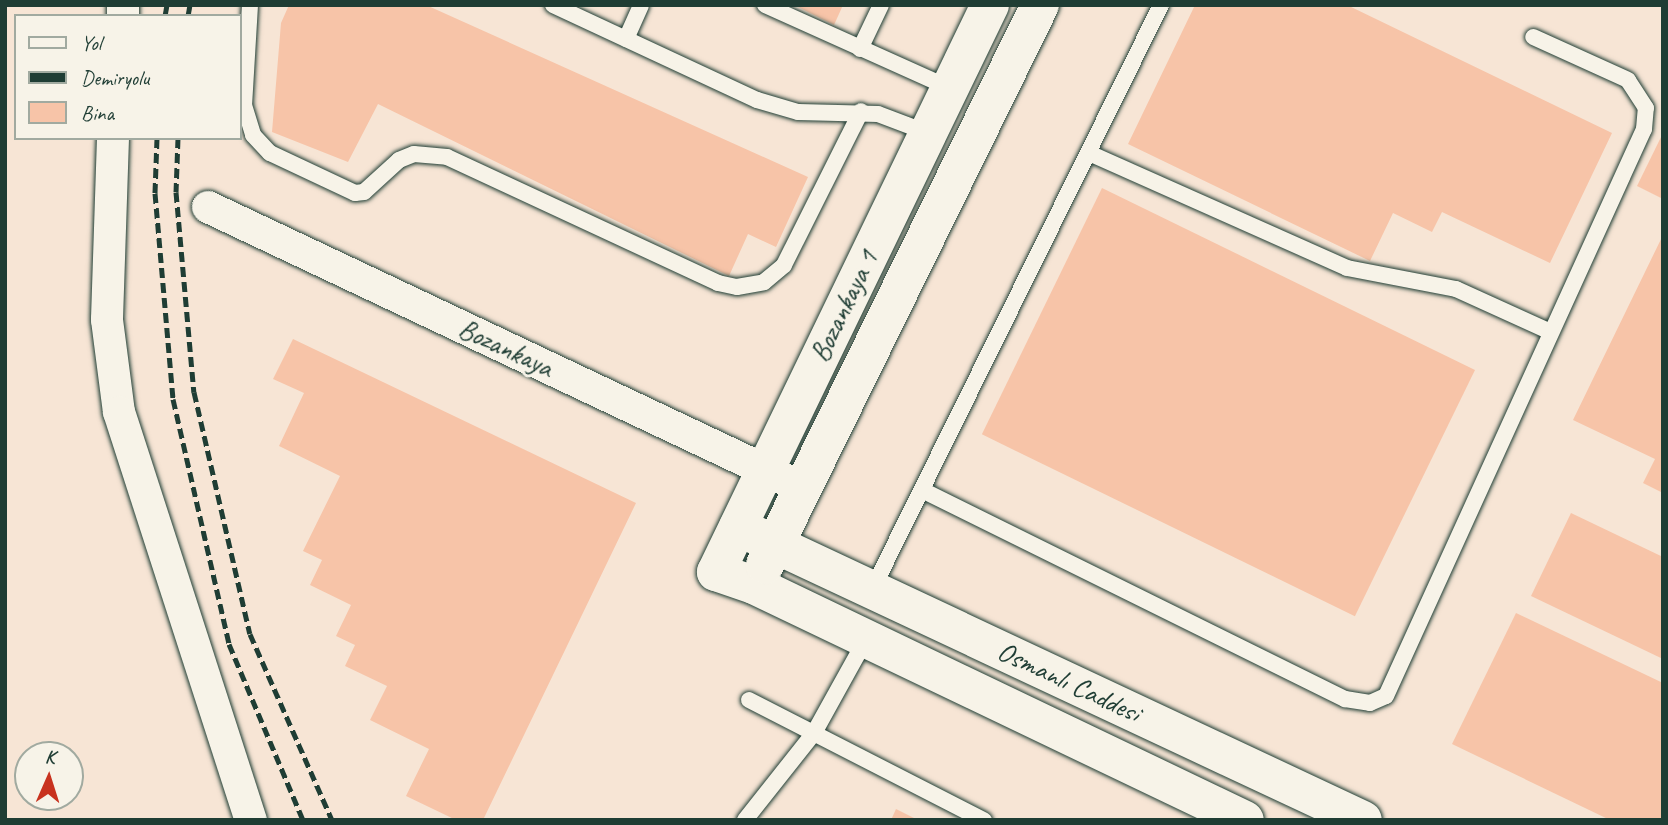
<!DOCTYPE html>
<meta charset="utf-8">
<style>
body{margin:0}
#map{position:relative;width:1668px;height:825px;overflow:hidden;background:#f7f3e8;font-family:Caveat,sans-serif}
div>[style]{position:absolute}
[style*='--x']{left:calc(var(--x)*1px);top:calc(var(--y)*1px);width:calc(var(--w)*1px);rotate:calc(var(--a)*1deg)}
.built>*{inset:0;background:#f7e5d5}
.building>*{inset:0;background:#f7c4a8;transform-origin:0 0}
.roads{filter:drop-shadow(0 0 2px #1f3d34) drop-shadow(0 0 2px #1f3d34)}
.service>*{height:16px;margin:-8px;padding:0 8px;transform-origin:8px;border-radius:8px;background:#f7f3e8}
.minor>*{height:32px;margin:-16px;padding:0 16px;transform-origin:16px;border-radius:16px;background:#f7f3e8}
.tertiary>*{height:38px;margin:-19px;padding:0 19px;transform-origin:19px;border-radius:19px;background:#f7f3e8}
.rail>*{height:5px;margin-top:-2.5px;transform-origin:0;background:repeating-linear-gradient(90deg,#1f3d34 0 10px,transparent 0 15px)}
span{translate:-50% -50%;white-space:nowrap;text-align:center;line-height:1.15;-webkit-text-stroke:6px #f7f3e8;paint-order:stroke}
.street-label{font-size:28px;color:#1f3d34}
.frame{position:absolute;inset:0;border:7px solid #1f3d34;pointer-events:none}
.legend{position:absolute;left:14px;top:14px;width:228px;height:126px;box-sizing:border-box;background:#f7f3e8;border:2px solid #a1aaa0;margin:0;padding:9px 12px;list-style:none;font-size:21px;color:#1f3d34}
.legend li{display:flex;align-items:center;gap:14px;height:35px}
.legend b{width:35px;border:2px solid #a1aaa0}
.north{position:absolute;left:14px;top:741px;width:70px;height:70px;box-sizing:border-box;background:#f7f3e8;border:2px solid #a1aaa0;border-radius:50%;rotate:3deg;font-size:19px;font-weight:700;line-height:28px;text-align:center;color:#1f3d34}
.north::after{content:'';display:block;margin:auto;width:24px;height:32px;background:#c8321e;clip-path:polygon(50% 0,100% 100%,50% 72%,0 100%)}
</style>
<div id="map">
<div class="built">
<div style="clip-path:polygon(evenodd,5px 5px,1663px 5px,1663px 820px,5px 820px,5px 5px,16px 16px,240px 16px,240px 138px,16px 138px,16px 16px,5px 5px,28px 755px,70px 755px,70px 797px,28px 797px,28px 755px)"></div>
</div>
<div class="building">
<div style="clip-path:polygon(289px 5px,426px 5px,808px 177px,776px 247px,748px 234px,729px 276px,378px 104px,348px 162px,272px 132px,281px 23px)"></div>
<div style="clip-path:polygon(794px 5px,843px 5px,834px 25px)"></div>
<div style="clip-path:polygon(1195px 5px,1347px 5px,1612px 133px,1550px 263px,1442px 212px,1432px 232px,1393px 213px,1370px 261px,1128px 144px)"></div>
<div style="clip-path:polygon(1663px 133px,1663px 199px,1637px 186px)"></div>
<div style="left:1102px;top:188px;width:415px;height:274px;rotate:26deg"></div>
<div style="clip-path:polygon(1663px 235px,1663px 493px,1643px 483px,1655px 459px,1573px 420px)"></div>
<div style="clip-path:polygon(293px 339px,636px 503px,483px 820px,456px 820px,406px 796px,429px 749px,370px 720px,387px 686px,345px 666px,355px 645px,336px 636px,351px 605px,310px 585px,322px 560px,303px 551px,340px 476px,279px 446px,304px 393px,273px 379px)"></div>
<div style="clip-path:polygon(1571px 513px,1663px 557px,1663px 659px,1531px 596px)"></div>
<div style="clip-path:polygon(1516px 613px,1663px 683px,1663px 820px,1610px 820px,1452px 744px)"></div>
<div style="clip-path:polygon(896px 809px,918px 820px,891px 820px)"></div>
</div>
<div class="roads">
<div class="service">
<div style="--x:250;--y:5;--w:100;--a:93.4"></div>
<div style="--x:244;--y:105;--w:31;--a:73"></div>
<div style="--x:253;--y:135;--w:25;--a:47"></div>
<div style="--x:270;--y:153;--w:94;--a:25.2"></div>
<div style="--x:355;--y:193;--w:9;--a:-6"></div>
<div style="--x:364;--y:192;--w:47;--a:-42.4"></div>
<div style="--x:399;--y:160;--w:16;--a:-22"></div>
<div style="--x:414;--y:154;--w:33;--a:5"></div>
<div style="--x:447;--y:157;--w:299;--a:24.9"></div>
<div style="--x:718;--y:283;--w:19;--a:12"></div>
<div style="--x:737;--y:287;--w:27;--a:-10"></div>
<div style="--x:764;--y:282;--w:26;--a:-40"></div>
<div style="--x:784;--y:265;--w:172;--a:-63.4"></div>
<div style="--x:553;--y:5;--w:225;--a:25"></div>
<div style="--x:757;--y:100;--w:43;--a:16.3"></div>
<div style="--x:798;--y:112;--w:80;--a:1.4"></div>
<div style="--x:878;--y:114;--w:53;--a:20.8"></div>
<div style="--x:765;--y:5;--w:203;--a:24.2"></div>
<div style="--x:626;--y:39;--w:37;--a:-66"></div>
<div style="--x:860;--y:49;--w:49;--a:-64.5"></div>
<div style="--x:1089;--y:153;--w:282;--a:24"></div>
<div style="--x:1347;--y:268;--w:111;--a:10.9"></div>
<div style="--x:1456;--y:289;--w:104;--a:24.4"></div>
<div style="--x:924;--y:491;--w:470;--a:26.3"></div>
<div style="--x:1345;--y:699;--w:25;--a:9"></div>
<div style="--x:1370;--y:703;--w:17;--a:-24"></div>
<div style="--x:1386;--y:696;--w:623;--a:-65.53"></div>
<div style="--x:1644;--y:129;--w:21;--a:-85"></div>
<div style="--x:1646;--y:108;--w:33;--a:-123"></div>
<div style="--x:1628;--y:80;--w:104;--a:-155.6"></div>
<div style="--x:872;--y:590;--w:652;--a:-63.71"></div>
<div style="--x:749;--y:700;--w:264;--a:27.1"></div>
<div style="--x:745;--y:820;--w:111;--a:-51.6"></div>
<div style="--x:814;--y:733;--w:105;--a:-61"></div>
</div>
<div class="minor">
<div style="--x:123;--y:16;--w:11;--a:-90"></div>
<div style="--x:113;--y:138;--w:182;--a:91.9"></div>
<div style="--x:107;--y:320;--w:93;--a:82.6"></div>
<div style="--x:119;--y:412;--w:429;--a:72.1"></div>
<div style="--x:208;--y:207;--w:658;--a:25.28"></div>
</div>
<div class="tertiary">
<div style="--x:990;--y:5;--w:630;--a:115.79"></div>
<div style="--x:716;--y:572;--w:40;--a:18.9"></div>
<div style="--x:754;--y:585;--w:544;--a:25.58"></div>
<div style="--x:738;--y:527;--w:690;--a:25.12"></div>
<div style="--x:765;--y:565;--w:624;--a:-63.85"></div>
</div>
</div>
<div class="rail">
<div style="--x:165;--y:16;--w:11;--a:-80"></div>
<div style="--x:188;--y:16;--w:11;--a:-80"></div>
<div style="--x:157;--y:138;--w:55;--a:92.1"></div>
<div style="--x:155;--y:193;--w:207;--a:85"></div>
<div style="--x:173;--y:399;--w:251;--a:77.1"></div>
<div style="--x:229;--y:644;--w:191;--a:67.2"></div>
<div style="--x:178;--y:138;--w:54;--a:92.1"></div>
<div style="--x:176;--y:192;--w:201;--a:84.9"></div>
<div style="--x:194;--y:392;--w:248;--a:77"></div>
<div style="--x:250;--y:634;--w:203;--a:66.2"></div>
</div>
<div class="street-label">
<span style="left:844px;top:306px;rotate:-64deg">Bozankaya 1</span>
<span style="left:506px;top:348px;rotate:25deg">Bozankaya</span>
<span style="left:1069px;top:682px;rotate:25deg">Osmanlı Caddesi</span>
</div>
<div class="frame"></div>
<ul class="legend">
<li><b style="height:9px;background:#f7f3e8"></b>Yol</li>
<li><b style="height:9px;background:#1f3d34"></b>Demiryolu</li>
<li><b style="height:19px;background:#f7c4a8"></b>Bina</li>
</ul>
<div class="north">K</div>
</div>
